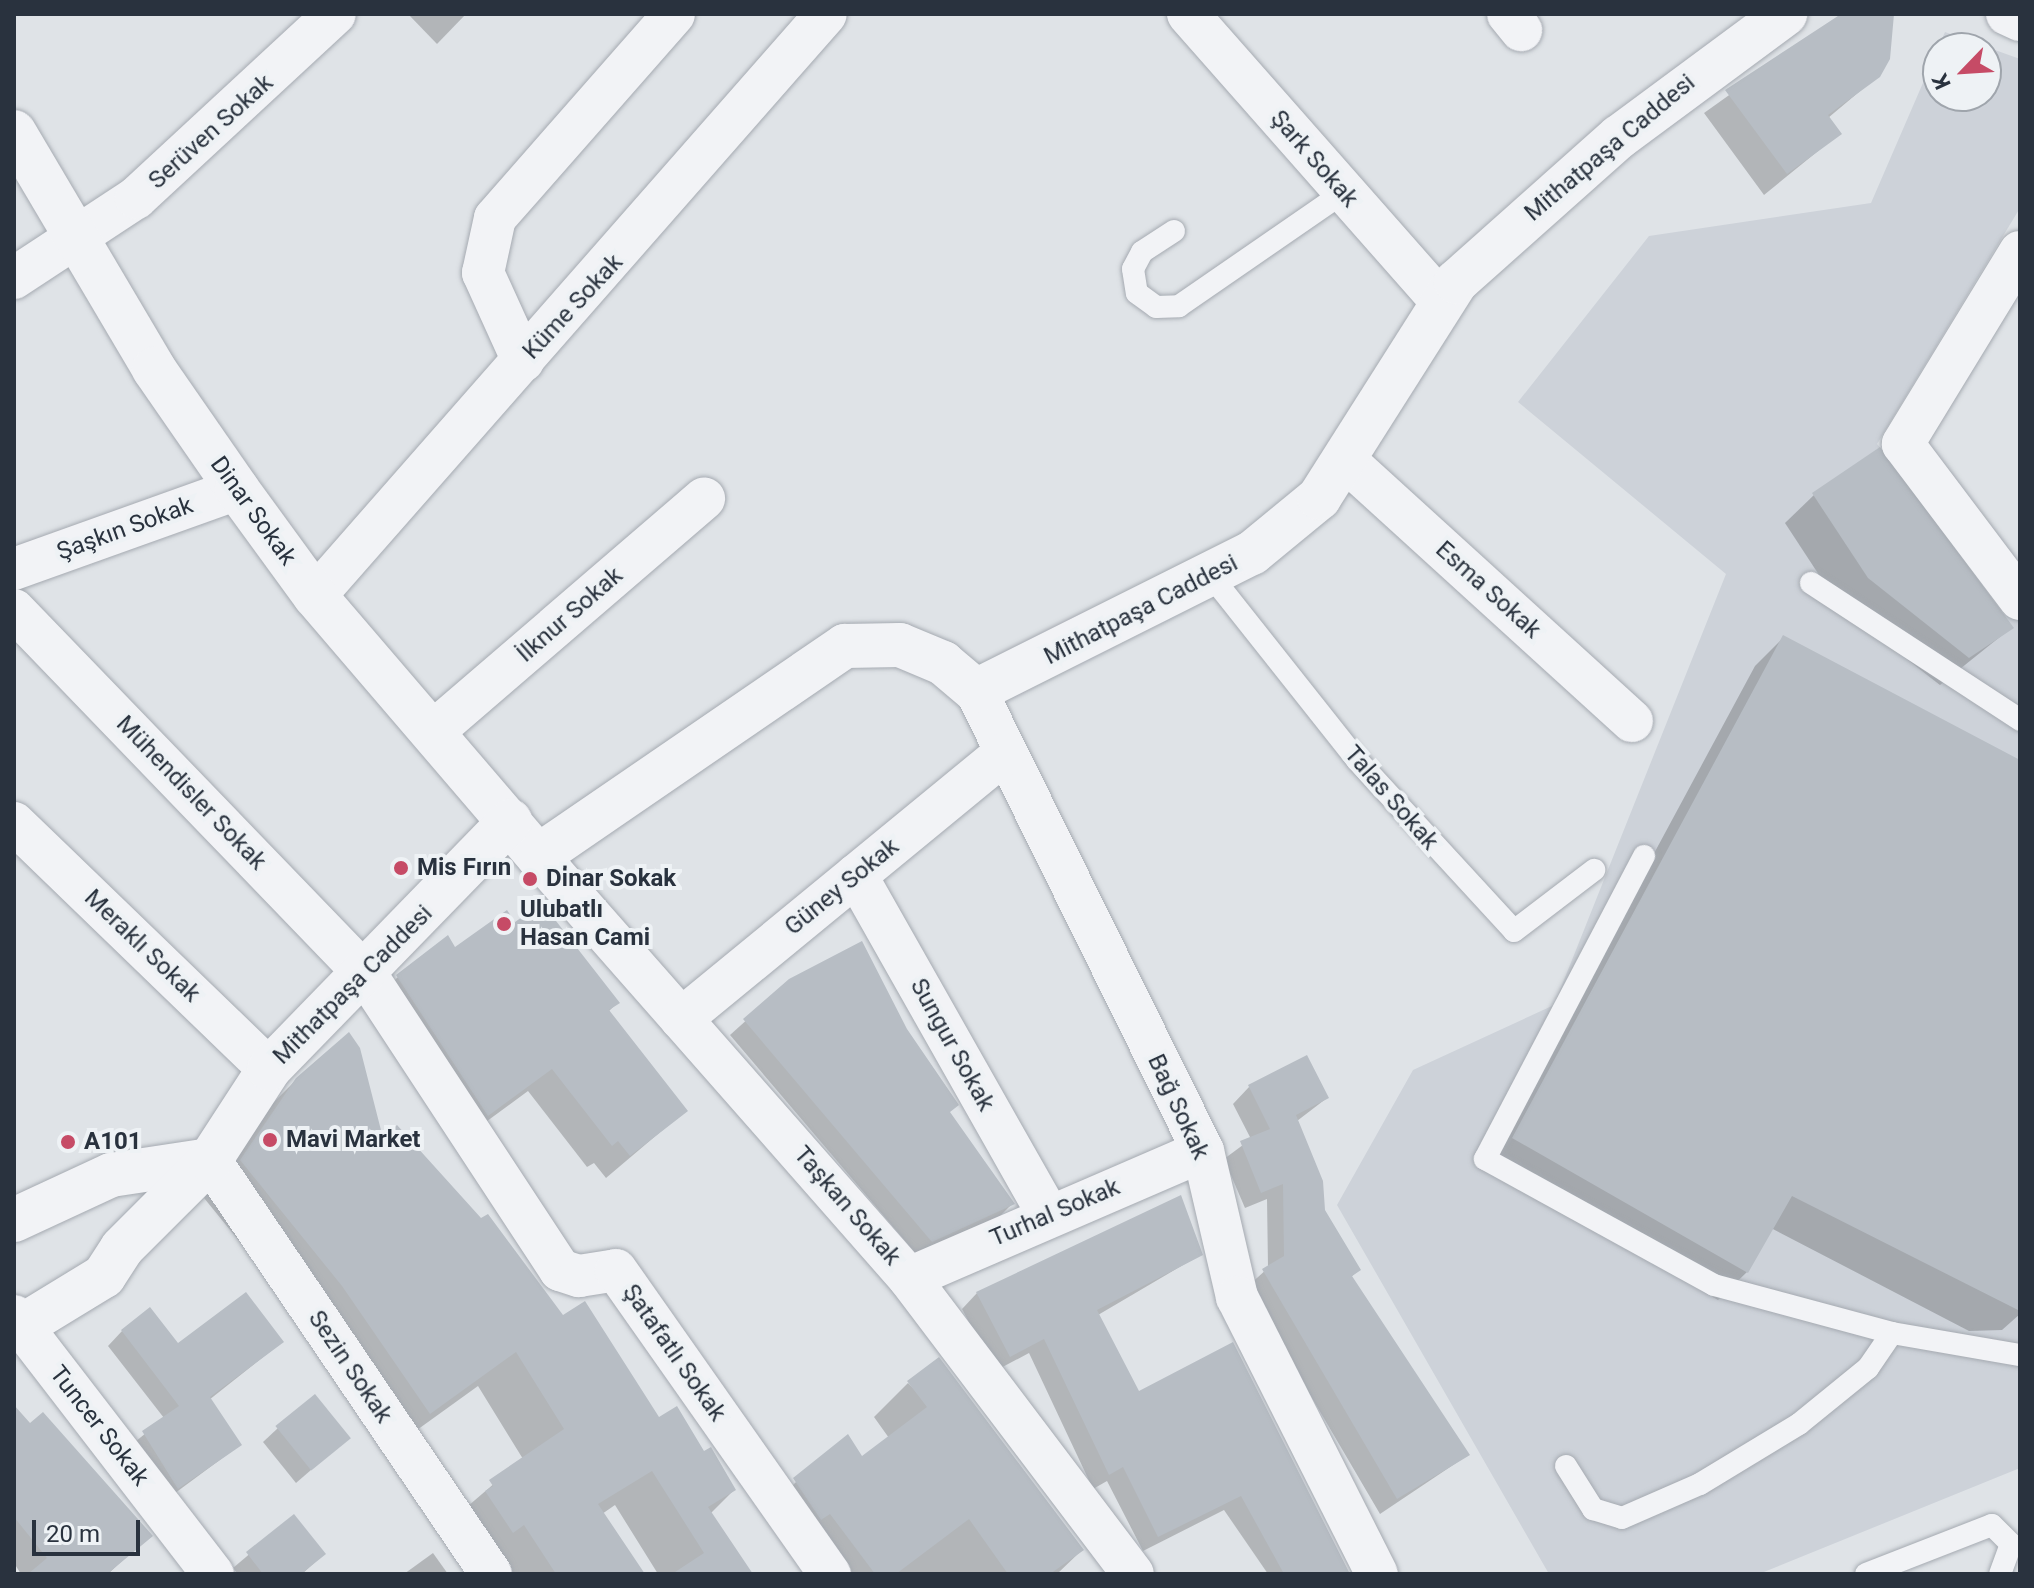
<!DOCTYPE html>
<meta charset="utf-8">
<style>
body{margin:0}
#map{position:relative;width:2034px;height:1588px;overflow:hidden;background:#dfe3e7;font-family:Roboto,sans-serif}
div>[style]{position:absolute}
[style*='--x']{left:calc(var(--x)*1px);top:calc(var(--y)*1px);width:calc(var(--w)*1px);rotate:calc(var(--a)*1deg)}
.built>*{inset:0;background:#cdd2d9}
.shadow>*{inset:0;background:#0003}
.building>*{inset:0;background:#b7bdc4;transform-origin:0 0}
.roads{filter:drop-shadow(0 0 2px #a5aab1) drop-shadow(0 0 2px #a5aab1)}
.service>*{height:22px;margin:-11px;padding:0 11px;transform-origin:11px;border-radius:11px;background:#f2f3f6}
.minor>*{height:42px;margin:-21px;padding:0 21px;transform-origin:21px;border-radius:21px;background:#f2f3f6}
.tertiary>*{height:44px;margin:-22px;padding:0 22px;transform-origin:22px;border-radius:22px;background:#f2f3f6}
.dots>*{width:22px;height:22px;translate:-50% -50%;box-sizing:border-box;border:4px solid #eef2f5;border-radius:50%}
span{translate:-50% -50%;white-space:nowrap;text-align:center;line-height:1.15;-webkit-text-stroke:8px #eef2f5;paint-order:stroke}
.street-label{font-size:24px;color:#29323e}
.poi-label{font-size:24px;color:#29323e;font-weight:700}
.left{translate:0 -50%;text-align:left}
.frame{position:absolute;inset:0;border:16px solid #29323e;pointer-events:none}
.north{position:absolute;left:1922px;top:32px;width:80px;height:80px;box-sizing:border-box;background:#eef2f5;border:2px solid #9fa5ac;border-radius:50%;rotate:245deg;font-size:22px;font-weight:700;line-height:32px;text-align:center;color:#29323e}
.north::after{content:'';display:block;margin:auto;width:28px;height:36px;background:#c64b66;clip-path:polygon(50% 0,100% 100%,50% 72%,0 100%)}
.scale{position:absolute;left:32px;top:1520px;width:108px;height:36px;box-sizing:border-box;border:4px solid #29323e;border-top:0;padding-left:10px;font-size:24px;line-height:28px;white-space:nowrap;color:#29323e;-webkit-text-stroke:6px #eef2f5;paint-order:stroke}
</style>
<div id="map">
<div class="built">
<div style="clip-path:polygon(evenodd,1945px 32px,2020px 59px,2020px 208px,1877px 444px,2020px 606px,2020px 1468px,1759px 1574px,1549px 1574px,1337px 1205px,1413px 1070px,1554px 1005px,1726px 574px,1518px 402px,1649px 236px,1871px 203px,1945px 32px,1938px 48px,1986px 48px,1986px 96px,1938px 96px,1938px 48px)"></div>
</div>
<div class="shadow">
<div style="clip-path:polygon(408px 14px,466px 14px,437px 44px)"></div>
<div style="clip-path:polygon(1843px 14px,1887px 14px,1878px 76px,1828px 118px,1839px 134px,1764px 195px,1704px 113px)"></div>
<div style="clip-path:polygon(1814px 495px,2011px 628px,1940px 685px,1840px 607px,1785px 523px)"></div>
<div style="clip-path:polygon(1784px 637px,2020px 762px,2020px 1314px,2002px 1330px,1969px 1331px,1771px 1228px,1747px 1272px,1718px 1300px,1485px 1167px,1755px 666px)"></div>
<div style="clip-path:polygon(514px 924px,617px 1003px,608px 1012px,685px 1111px,606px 1178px,594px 1163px,587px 1167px,528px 1091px,464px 1138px,374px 1000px,398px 977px)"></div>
<div style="clip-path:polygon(790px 981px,949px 1113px,1012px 1204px,998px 1218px,917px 1255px,730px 1035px)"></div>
<div style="clip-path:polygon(297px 1079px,381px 1142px,658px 1420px,704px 1453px,734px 1490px,710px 1514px,737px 1574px,658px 1574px,615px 1505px,602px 1514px,596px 1574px,496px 1574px,454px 1518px,523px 1459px,478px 1386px,392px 1448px,306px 1323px,204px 1198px,260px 1116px)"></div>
<div style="clip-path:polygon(1249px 1087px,1327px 1098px,1297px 1121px,1323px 1211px,1359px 1270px,1351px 1277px,1468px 1455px,1380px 1514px,1247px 1287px,1268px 1268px,1267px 1199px,1245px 1208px,1224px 1159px,1251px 1139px,1233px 1104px)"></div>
<div style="clip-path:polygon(1200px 1255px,1098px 1315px,1138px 1394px,1348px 1574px,1268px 1574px,1224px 1510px,1143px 1551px,1107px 1481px,1093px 1489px,1029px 1353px,995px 1371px,962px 1309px,977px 1293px)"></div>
<div style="clip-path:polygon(122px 1331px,177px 1346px,282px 1342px,209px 1400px,240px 1445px,163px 1502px,129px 1447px,164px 1418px,108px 1346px)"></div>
<div style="clip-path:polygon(908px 1383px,1082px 1550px,1057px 1574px,819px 1574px,770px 1508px,805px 1473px,862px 1459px,889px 1438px,874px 1417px)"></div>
<div style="clip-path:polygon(14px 1408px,30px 1426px,43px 1415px,150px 1535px,108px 1574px,21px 1574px,14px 1563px)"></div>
<div style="clip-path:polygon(278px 1428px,348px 1438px,296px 1483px,263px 1442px)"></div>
<div style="clip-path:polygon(294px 1516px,324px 1554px,302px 1574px,238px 1574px,233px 1568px)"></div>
<div style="clip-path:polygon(433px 1553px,448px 1574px,404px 1574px)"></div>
</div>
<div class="building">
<div style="clip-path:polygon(1841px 14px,1894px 14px,1890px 59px,1880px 77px,1828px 115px,1842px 134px,1787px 174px,1725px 90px)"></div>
<div style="clip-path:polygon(1880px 447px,2014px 628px,1969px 658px,1868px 578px,1812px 493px)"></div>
<div style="clip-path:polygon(1783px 635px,2020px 760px,2020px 1311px,1792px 1196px,1748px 1273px,1512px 1138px)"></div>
<div style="clip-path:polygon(542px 903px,620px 1003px,609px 1010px,688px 1111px,630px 1156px,618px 1141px,612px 1146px,552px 1069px,488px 1116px,396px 975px,448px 935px,455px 947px,507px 910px,515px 922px)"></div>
<div style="clip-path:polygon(862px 941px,907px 1029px,959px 1105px,950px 1112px,1015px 1204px,932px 1242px,743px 1019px,789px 979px)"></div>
<div style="clip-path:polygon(349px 1032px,360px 1048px,383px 1138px,397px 1125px,481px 1218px,488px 1214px,563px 1315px,585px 1301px,659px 1417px,677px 1406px,704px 1451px,711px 1447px,736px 1490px,708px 1507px,753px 1574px,672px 1574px,704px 1553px,652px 1471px,598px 1504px,645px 1574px,556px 1574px,524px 1525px,513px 1533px,485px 1491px,493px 1486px,489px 1480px,564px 1429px,516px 1352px,430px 1414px,342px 1286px,240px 1160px,296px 1078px)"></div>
<div style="clip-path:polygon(1307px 1055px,1329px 1098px,1296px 1115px,1323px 1181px,1325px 1210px,1361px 1270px,1352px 1276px,1470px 1455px,1397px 1499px,1262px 1269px,1284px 1256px,1283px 1184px,1261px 1193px,1240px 1141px,1270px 1129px,1248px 1085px)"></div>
<div style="clip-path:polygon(1181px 1195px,1203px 1255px,1097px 1310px,1139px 1391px,1233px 1342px,1350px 1574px,1284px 1574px,1241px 1496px,1158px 1537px,1123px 1467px,1109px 1475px,1044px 1339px,1010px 1357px,976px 1292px)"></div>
<div style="clip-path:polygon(246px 1292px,284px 1342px,210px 1397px,242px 1445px,178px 1489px,142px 1431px,179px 1406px,121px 1330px,150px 1307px,178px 1343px)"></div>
<div style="clip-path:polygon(939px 1357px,1084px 1550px,1050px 1574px,1008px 1574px,969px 1519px,896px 1574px,875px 1574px,830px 1514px,821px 1520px,793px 1478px,848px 1434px,862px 1456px,927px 1407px,907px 1381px)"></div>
<div style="left:315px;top:1394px;width:57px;height:51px;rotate:51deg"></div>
<div style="clip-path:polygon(14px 1405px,30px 1423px,43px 1412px,153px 1536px,107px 1574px,28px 1574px,47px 1558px,14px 1517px)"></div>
<div style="clip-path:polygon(294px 1514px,326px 1554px,301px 1574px,263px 1574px,246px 1552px)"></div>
</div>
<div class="roads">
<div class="service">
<div style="--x:1174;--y:231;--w:38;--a:147"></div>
<div style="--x:1142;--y:252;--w:19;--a:118"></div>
<div style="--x:1133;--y:269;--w:24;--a:81"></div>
<div style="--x:1137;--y:293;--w:24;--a:36"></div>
<div style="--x:1156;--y:307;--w:23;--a:-2"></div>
<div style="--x:1179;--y:306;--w:199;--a:-34.6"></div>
<div style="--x:1212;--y:577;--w:233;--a:51.6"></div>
<div style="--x:1357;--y:760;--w:232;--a:47.4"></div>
<div style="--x:1514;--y:931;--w:101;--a:-37.3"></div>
<div style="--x:1811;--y:583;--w:250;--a:33.2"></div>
<div style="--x:1644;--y:856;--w:342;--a:117.7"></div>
<div style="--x:1485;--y:1159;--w:261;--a:28.8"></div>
<div style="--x:1714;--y:1285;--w:184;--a:15.1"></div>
<div style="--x:1892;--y:1333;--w:130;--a:9.8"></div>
<div style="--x:1566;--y:1466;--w:51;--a:57.9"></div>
<div style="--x:1593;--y:1509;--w:30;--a:17"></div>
<div style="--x:1622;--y:1518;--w:85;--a:-23.6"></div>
<div style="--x:1700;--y:1484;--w:116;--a:-31.2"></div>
<div style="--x:1799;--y:1424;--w:89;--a:-39.1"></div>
<div style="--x:1868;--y:1368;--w:42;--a:-55.6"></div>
<div style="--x:1866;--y:1574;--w:135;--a:-21.3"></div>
<div style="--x:1992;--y:1525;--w:27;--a:45"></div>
<div style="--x:2011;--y:1544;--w:32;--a:110"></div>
</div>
<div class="minor">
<div style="--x:1188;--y:14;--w:384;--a:48.6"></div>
<div style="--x:1508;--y:14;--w:21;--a:51"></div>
<div style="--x:2007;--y:14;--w:14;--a:25"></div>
<div style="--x:2020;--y:252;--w:225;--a:121.4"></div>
<div style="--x:1903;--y:444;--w:194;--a:53"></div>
<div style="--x:14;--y:278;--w:146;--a:-33.3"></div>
<div style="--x:136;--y:198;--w:271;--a:-42.8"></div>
<div style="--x:523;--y:361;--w:97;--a:-114.4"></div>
<div style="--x:483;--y:273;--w:56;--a:-77.7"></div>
<div style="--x:495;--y:218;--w:271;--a:-48.7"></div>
<div style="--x:1345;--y:460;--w:388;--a:42.3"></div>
<div style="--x:14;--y:569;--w:237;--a:-19.7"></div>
<div style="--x:315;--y:596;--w:774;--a:-48.72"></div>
<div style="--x:14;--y:610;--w:508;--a:46.04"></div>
<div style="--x:367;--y:976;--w:352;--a:56.7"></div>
<div style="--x:560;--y:1270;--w:20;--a:18"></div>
<div style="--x:579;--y:1276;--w:37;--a:-9"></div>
<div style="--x:616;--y:1270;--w:372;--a:54.9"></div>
<div style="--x:976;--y:691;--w:513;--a:63.73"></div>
<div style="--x:1203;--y:1151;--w:150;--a:76.9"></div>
<div style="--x:1237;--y:1297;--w:310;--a:63.2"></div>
<div style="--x:435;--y:730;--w:355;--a:-40.7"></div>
<div style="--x:14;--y:823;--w:354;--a:44"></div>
<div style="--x:538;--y:856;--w:562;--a:48.68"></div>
<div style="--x:909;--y:1278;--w:371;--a:52.9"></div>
<div style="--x:856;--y:875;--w:390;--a:60.5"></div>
<div style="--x:681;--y:1019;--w:418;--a:-39.4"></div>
<div style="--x:210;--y:1160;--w:500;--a:55.83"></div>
<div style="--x:909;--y:1278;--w:320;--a:-23.4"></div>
<div style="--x:14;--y:1316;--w:326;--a:52.4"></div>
</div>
<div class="tertiary">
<div style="--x:14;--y:132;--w:275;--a:59.4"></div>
<div style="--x:154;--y:369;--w:146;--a:55.3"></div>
<div style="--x:237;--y:489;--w:132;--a:53.9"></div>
<div style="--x:315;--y:596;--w:343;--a:49.4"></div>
<div style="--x:538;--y:856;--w:372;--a:-34.4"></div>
<div style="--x:845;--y:646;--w:55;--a:-1"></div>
<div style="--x:900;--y:645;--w:47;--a:22.7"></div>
<div style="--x:943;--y:663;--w:43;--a:40.3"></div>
<div style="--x:976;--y:691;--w:309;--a:-26.6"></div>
<div style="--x:1252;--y:553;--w:87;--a:-39.4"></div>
<div style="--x:1319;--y:498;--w:256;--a:-57.6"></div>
<div style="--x:1456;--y:282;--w:218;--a:-41.7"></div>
<div style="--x:1619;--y:137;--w:207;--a:-36.5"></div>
<div style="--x:14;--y:1220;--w:107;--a:-24.9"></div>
<div style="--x:111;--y:1175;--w:100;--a:-8.6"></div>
<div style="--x:22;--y:1326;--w:96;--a:-31.4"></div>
<div style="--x:104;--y:1276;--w:33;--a:-57"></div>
<div style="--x:122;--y:1248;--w:124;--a:-45"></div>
<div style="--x:210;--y:1160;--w:108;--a:-57"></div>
<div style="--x:269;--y:1069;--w:346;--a:-45.8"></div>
</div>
</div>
<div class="dots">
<div style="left:401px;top:868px;background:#c64b66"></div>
<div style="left:530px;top:879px;background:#c64b66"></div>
<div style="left:504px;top:924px;background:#c64b66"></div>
<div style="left:270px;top:1140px;background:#c64b66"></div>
<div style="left:68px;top:1142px;background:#c64b66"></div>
</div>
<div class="street-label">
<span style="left:211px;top:132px;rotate:-42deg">Serüven Sokak</span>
<span style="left:1610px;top:148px;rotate:-40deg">Mithatpaşa Caddesi</span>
<span style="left:1314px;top:159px;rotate:49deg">Şark Sokak</span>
<span style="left:573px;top:307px;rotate:-47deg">Küme Sokak</span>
<span style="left:253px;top:511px;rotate:54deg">Dinar Sokak</span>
<span style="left:125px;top:529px;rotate:-20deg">Şaşkın Sokak</span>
<span style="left:1488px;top:590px;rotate:42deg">Esma Sokak</span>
<span style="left:1141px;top:610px;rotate:-27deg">Mithatpaşa Caddesi</span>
<span style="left:570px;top:615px;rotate:-41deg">İlknur Sokak</span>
<span style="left:191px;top:793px;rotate:46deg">Mühendisler Sokak</span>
<span style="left:1391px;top:798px;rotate:49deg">Talas Sokak</span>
<span style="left:842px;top:887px;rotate:-39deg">Güney Sokak</span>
<span style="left:142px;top:946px;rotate:44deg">Meraklı Sokak</span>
<span style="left:353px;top:985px;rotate:-45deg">Mithatpaşa Caddesi</span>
<span style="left:952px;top:1045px;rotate:61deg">Sungur Sokak</span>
<span style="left:1178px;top:1107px;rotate:65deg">Bağ Sokak</span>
<span style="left:847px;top:1206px;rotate:49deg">Taşkan Sokak</span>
<span style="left:1055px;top:1213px;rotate:-23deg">Turhal Sokak</span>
<span style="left:674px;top:1353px;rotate:55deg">Şatafatlı Sokak</span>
<span style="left:350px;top:1367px;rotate:56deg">Sezin Sokak</span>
<span style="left:99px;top:1426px;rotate:52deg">Tuncer Sokak</span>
</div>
<div class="poi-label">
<span class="left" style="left:417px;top:868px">Mis Fırın</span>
<span class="left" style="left:546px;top:879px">Di̇nar Sokak</span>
<span class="left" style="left:520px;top:924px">Ulubatlı<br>Hasan Cami</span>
<span class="left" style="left:286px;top:1140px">Mavi Market</span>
<span class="left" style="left:84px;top:1142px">A101</span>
</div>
<div class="frame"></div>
<div class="north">K</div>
<div class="scale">20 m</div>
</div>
